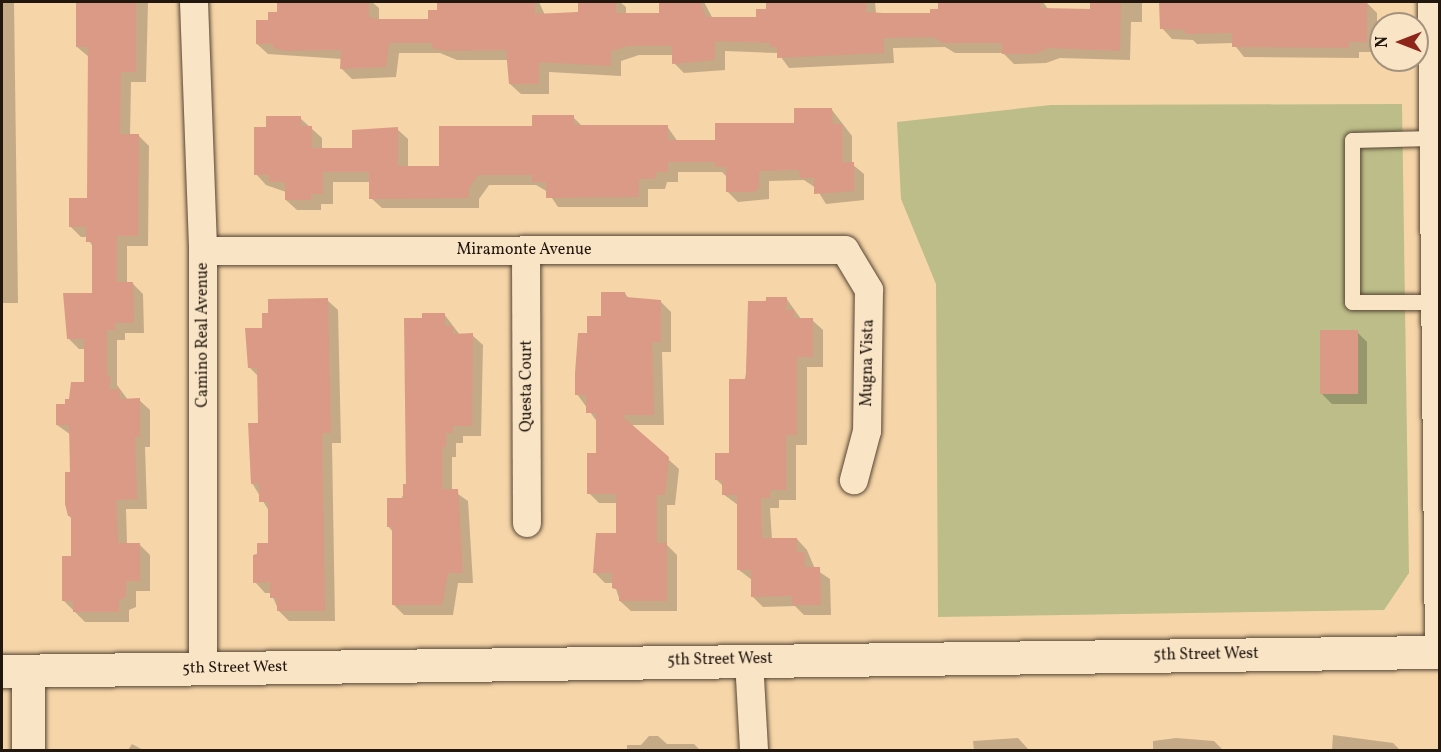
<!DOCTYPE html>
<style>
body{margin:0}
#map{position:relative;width:1441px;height:752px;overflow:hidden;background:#f6d5a8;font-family:Vollkorn,serif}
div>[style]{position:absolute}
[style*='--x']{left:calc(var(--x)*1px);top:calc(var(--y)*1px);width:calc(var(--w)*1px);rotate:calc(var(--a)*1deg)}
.green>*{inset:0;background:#bcbd88}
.shadow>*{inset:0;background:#0003;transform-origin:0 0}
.building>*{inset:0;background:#da9a85;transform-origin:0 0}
.roads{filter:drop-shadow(0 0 2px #564635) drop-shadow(0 0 2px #564635)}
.lane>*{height:15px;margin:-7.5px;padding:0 7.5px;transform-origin:7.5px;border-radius:7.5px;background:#f9e4c6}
.street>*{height:28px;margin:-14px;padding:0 14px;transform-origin:14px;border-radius:14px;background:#f9e4c6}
.secondary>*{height:33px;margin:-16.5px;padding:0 16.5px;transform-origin:16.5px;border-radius:16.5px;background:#f9e4c6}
span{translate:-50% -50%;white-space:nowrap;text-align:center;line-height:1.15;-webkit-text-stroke:6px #f9e4c6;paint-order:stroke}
.street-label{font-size:16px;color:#21170f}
.frame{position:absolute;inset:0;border:3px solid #21170f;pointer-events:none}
.north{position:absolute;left:1369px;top:12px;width:60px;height:60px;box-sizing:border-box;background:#f9e4c6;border:2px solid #a3927d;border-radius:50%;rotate:270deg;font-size:16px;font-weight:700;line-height:24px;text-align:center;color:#21170f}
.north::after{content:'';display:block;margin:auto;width:21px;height:27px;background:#8f2418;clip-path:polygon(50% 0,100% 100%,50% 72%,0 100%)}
</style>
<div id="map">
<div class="green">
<div style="clip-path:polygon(1402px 104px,1409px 573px,1384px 610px,938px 617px,936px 284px,901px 199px,897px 122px,1051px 105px)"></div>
</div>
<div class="shadow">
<div style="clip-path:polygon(2px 2px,14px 2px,18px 303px,2px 303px)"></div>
<div style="clip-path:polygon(77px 2px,148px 2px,146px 82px,131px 82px,130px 136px,139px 136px,149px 146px,148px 246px,127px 246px,127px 284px,133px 284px,143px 294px,144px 333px,125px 333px,125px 340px,117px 340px,117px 385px,128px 400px,139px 400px,150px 410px,150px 447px,145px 447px,147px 509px,126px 509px,127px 544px,139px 544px,150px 555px,150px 591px,136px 591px,136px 607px,129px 610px,129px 622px,85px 622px,63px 600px,72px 557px,72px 519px,69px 516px,71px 435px,57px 425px,67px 405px,86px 383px,86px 349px,79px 349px,68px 338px,65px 294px,93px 294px,93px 247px,87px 237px,81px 237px,71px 227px,89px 200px,89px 57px,77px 47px)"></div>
<div style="clip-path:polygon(278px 2px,372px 2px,379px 8px,379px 19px,430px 21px,438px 11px,438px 2px,539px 2px,545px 15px,580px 13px,580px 2px,620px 2px,626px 7px,626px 15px,660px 15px,660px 2px,704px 2px,713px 19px,757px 19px,767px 11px,767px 2px,875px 2px,876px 13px,931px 14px,940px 10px,940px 2px,1043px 2px,1048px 9px,1091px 10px,1092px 2px,1142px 2px,1142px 22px,1131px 22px,1130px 60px,1060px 58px,1046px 63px,1014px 64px,1003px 53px,955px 53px,945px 47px,893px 48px,894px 63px,789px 68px,778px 53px,725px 51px,725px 70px,684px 73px,674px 63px,674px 55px,639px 55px,621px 61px,621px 76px,549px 72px,549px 94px,521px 94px,510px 84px,508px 60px,457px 60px,440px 53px,399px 53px,396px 77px,352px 79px,342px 69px,342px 59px,268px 54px,257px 44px,278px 14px)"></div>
<div style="clip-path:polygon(1161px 2px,1367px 3px,1377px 13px,1377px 52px,1359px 52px,1359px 58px,1244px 57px,1233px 43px,1197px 44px,1193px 40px,1172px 39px,1162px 28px)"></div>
<div style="clip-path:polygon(832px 110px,852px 136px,852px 164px,864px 174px,864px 200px,826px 204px,816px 188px,804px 180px,769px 181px,769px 199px,738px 202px,727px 191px,727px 177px,722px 172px,678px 172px,678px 182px,667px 182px,665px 189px,648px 189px,648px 207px,558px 207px,548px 192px,536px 185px,489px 185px,479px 199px,479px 208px,382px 208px,371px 198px,371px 182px,333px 182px,333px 204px,321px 204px,321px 210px,297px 210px,286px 200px,286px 192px,266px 185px,256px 174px,268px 128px,300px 118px,322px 138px,322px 150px,354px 150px,397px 129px,408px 139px,408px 168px,440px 168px,533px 127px,573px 117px,583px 127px,667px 126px,678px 142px,717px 142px,796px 124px)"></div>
<div style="clip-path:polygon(625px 294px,630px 299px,661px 302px,671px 312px,671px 352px,662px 352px,664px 425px,630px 425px,679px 469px,675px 505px,667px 505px,667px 545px,677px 555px,677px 611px,631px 611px,620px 601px,614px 583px,605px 583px,595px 573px,618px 534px,618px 503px,599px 503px,589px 493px,598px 454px,598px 423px,577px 394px,588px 335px)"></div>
<div style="clip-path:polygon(786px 298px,801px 319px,812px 320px,823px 330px,823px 367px,807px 367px,807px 445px,796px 445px,796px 500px,779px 500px,779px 508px,770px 508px,772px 540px,797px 539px,807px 550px,815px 569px,830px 579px,831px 615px,804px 615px,795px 606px,763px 607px,753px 597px,752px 580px,739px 570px,738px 505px,723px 494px,723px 486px,717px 480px,731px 455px,746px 380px,749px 303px)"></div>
<div style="clip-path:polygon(327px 300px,338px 310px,341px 443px,332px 443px,335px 621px,289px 621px,279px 611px,271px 593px,265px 593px,255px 582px,258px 556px,269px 544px,269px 511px,252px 483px,260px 424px,258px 376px,250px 368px,264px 329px)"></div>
<div style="clip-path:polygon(444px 314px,460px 335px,472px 335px,483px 345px,481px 436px,463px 436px,463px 443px,456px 443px,456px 457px,452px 457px,452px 490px,468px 501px,473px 583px,458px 583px,453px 615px,404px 615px,393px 604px,393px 532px,388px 526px,408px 485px,423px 319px)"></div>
<div style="clip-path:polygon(1357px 332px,1367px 342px,1367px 404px,1332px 404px,1322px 394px)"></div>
<div style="clip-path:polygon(1333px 735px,1393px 743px,1400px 750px,1332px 750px)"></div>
<div style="clip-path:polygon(649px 736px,658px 736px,667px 744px,694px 744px,700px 750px,627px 750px,627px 745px,641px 745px)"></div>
<div style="clip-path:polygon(1018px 738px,1029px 750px,974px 750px,973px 741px)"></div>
<div style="clip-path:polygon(1176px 738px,1214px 741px,1223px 750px,1153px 750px,1153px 741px)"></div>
<div style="clip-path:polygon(132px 744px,143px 750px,128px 750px)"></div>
<div style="clip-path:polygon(172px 749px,205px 750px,172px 750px)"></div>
<div style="left:286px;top:749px;width:28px;height:1px"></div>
</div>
<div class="building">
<div style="clip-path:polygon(76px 2px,136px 2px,136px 72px,121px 72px,120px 134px,139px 134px,138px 236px,117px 236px,117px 282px,133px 282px,134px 323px,115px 323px,115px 330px,107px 330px,107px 376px,110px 376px,110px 390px,120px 389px,120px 399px,140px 398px,140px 437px,135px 437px,137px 499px,116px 500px,118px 543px,140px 543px,140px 581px,126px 581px,126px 597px,119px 600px,119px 612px,73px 612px,73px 601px,62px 601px,62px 556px,71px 556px,71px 516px,68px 516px,65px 504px,65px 472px,70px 472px,69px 425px,56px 425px,56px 404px,65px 404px,65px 399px,69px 399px,71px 382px,84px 382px,84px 339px,67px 339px,63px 293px,92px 293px,92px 242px,86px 242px,86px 227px,69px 227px,69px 198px,87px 198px,88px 47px,76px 47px)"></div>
<div style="clip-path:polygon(277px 2px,369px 2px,369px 17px,377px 19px,428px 19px,428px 10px,437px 10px,437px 2px,535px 2px,535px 14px,578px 12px,578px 2px,616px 2px,616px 13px,659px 13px,659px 2px,700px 2px,706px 17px,756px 17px,756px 9px,766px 9px,766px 2px,866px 2px,866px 12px,883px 13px,930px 13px,930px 9px,938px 9px,938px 2px,1041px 2px,1041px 8px,1090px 9px,1090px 2px,1121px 2px,1120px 51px,1049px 48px,1035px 54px,1002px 54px,1002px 43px,943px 43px,933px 37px,883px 38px,884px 53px,777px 58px,777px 47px,770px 47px,770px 43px,715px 41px,715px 60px,672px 64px,672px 46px,628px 46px,611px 51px,611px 66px,539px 62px,539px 84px,509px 84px,506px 50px,446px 51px,432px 48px,432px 43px,389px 43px,386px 67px,340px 69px,341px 50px,286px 51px,273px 48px,273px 44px,256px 44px,256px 20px,268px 20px,268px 12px,277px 12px)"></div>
<div style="clip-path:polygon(1159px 2px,1367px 2px,1367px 42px,1349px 42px,1349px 48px,1232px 47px,1232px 33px,1185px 34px,1185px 30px,1160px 29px)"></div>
<div style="clip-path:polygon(794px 108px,832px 108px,833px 124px,842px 124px,842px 162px,854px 162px,854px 191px,814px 194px,814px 178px,800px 178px,799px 170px,759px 171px,759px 188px,754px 192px,726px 192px,726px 167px,715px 167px,715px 162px,668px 162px,668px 172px,657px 172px,655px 179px,639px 179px,639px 197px,546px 198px,546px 182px,532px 182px,532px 175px,478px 175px,469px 188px,469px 198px,369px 199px,369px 172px,323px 172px,323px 194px,311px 194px,311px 200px,285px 200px,285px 182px,269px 182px,269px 175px,254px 175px,254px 127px,266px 127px,266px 116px,301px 116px,301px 126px,312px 126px,312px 148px,352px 148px,352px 130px,398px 127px,398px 166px,439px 166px,439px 126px,532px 126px,532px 115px,574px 115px,574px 125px,668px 125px,668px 140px,715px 140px,715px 123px,794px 123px)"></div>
<div style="clip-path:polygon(601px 292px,625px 292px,626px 297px,661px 300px,661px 342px,652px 342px,654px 415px,621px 415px,669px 457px,665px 495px,657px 495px,657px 543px,667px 543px,667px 601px,619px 601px,619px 590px,612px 588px,612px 573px,593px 573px,596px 533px,616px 533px,616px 494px,587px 494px,587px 453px,596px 453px,596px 413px,586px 413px,586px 395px,575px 395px,575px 373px,578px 333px,587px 333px,587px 316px,601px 316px)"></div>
<div style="clip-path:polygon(766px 297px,787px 297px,786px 310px,794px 310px,794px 318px,813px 318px,813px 357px,797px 357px,797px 435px,786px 435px,786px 490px,770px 490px,770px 498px,761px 498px,762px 538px,797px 538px,797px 552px,805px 552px,805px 567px,820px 567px,821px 605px,792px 605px,792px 596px,751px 597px,751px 570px,737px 570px,737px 495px,722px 495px,722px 480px,715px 480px,715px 453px,729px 453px,729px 379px,745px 379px,746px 373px,748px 301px,766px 301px)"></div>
<div style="clip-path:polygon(328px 298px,331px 433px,322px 433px,325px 611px,277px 611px,277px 598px,270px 598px,270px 582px,253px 583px,253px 555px,257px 554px,257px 543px,268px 543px,268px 502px,259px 502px,259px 483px,251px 484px,248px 423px,258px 423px,257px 368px,248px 368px,245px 328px,262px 328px,262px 313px,268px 313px,268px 299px)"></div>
<div style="clip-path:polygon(422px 313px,445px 313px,445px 326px,453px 326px,453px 334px,473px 333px,472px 426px,453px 426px,453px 433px,446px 433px,446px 447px,442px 447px,442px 489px,458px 489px,463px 573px,448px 573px,442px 605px,392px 605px,392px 527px,387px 527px,387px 498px,403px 498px,403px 484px,406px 484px,404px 318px,422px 318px)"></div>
<div style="left:1320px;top:330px;width:38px;height:64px"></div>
</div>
<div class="roads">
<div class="lane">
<div style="--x:1433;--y:138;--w:81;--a:178.6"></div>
<div style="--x:1352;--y:140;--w:162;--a:90"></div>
<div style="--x:1352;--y:302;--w:84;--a:0"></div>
</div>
<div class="street">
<div style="--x:194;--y:2;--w:249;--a:87.9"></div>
<div style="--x:203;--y:251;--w:417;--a:90"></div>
<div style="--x:1432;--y:2;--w:650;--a:89.38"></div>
<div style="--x:526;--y:250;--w:273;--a:89.8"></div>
<div style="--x:203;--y:251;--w:642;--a:-0.09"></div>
<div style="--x:845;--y:250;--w:47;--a:59"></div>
<div style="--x:869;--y:290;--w:141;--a:90.8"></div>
<div style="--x:867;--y:431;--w:51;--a:104.9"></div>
<div style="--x:749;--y:660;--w:90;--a:86.8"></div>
</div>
<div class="secondary">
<div style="--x:2;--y:671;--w:1438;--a:-0.76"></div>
<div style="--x:28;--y:671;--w:79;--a:90"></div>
</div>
</div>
<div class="street-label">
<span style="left:524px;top:250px">Miramonte Avenue</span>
<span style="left:203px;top:335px;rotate:-90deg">Camino Real Avenue</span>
<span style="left:868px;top:363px;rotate:-89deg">Mugna Vista</span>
<span style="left:527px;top:386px;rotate:-90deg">Questa Court</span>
<span style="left:1206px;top:655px;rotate:-1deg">5th Street West</span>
<span style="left:720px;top:660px;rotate:-1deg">5th Street West</span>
<span style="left:235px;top:668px;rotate:-1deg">5th Street West</span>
</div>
<div class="frame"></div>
<div class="north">N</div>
</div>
